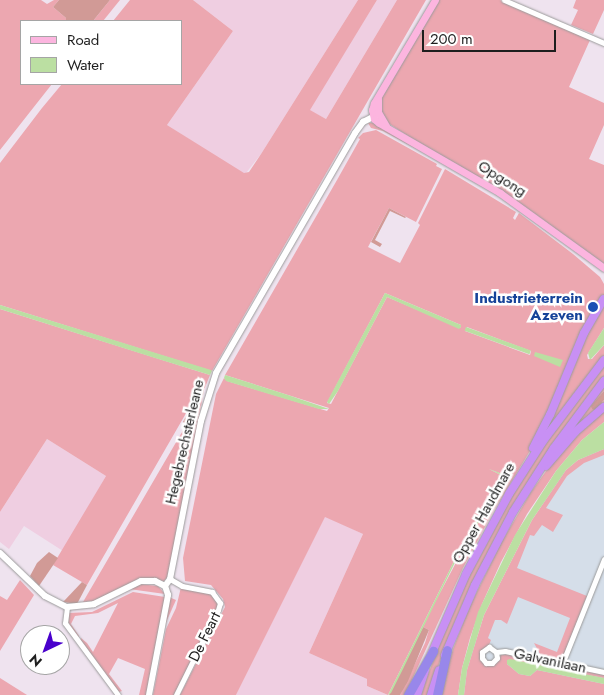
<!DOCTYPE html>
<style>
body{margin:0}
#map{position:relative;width:604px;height:695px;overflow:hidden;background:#efe3ef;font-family:Jost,sans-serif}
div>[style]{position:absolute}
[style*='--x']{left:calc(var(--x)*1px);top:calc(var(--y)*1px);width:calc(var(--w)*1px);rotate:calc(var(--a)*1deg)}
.industrial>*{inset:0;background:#d5dee9}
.farmland>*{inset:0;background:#efcee1}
.grass>*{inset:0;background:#eca7b0}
.forest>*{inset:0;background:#d19a96}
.water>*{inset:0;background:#bbdfa2;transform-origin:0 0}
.roads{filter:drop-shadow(0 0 1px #9b9b9b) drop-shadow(0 0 1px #9b9b9b)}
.minor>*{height:5px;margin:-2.5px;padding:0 2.5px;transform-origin:2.5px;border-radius:2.5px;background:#fff}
.tertiary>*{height:6px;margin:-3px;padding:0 3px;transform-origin:3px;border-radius:3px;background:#fff}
.secondary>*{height:7px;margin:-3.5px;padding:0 3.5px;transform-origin:3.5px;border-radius:3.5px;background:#fcb5df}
.trunk>*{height:8px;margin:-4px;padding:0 4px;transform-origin:4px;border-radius:4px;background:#c890f4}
.motorway>*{height:9px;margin:-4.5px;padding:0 4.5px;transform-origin:4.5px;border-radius:4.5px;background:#9887ea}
.dots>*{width:14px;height:14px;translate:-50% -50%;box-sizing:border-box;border:2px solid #fff;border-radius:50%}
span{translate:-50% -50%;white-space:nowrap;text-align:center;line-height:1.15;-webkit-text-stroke:5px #fff;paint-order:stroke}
.street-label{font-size:15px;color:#1e1e1e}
.transit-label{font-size:15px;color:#164399;font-weight:700}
.right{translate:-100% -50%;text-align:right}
.legend{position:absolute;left:20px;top:20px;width:162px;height:65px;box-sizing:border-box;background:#fff;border:1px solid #a5a5a5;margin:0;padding:6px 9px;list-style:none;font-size:15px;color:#1e1e1e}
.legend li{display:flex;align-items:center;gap:10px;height:25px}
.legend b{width:25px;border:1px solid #a5a5a5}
.north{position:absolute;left:20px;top:625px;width:50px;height:50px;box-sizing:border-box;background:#fff;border:1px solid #a5a5a5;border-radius:50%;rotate:222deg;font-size:14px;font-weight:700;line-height:20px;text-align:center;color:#1e1e1e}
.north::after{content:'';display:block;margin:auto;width:18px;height:22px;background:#4900cc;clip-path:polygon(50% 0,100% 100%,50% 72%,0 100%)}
.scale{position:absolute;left:422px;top:30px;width:134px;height:22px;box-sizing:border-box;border:2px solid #1e1e1e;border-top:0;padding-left:6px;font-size:15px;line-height:18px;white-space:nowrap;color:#1e1e1e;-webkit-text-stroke:4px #fff;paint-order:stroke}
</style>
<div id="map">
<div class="industrial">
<div style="clip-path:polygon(604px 441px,604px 695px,462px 695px,463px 666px,555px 479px)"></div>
</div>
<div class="farmland">
<div style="clip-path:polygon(193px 0,358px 0,261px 154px,246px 173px,242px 173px,167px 125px,233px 31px)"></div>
<div style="clip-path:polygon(377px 0,397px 0,326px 119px,309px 110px)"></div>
<div style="clip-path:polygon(47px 439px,106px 476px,63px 551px,24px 526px,9px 549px,0 542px,0 512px)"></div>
<div style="clip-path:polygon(325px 516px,363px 534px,309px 653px,367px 679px,367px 686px,388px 695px,236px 695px)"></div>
</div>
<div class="grass">
<div style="clip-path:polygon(0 0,41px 0,47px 4px,54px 0,59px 0,53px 7px,66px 18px,66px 21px,21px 21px,21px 84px,52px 84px,0 150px)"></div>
<div style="clip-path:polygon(110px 0,120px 0,103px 21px,93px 21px)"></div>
<div style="clip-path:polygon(130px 0,193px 0,233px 31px,167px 125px,244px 173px,249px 172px,261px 154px,358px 0,377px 0,310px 110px,326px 119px,397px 0,426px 0,212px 371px,0 305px,0 163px,42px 108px,62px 84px,181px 84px,181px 21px,113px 21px)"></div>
<div style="clip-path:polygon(437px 0,500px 0,590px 40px,569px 87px,604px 103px,604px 125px,589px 159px,604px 165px,604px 266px,591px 255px,385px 121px,380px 107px,382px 96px)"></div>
<div style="clip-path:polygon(576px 0,604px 0,604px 10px,593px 34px,571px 25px,578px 10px,573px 8px)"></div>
<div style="clip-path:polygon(368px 123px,374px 123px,439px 161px,383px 131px,371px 128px)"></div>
<div style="clip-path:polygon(evenodd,376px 130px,437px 164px,436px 166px,442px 169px,416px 222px,389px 208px,368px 247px,400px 263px,420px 225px,418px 223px,445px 169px,516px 212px,513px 218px,515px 220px,519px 213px,573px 254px,600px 277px,604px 284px,604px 295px,591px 313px,533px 446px,493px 512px,463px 568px,405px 695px,400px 695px,425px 643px,429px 630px,423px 627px,433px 606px,485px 508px,507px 476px,489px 469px,505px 477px,485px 507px,460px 549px,388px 695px,367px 686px,367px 679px,309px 653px,363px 534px,325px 517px,236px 695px,180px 695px,225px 607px,223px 599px,211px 585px,185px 581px,183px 558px,216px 394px,224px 378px,227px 381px,327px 411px,329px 408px,225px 375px,337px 180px,360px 139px,358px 138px,363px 133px,376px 130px,385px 293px,461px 325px,460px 328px,387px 297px,331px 404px,327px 403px,385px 293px,376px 130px,467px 327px,531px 351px,530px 355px,465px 331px,467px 327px)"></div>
<div style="clip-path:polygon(604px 302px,604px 328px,587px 355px,588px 359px,592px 359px,604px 345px,604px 356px,540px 440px,585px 333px)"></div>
<div style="clip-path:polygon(0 309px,210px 375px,204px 390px,200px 389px,87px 585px,53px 565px,106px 476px,47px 439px,0 512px)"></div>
<div style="clip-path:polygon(604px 364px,604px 377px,552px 447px,449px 636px,428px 695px,420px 695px,460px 592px,503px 510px,545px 442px)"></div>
<div style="clip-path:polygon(604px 386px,604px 391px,600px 396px,602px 402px,604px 400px,604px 406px,565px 442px,576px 422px)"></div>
<div style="clip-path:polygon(203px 396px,168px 577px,164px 581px,138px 579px,96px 601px,83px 602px)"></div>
<div style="clip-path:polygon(604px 409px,604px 422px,582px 440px,556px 471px,527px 514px,501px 562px,482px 604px,470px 638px,462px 668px,458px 695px,440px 695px,453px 649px,469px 608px,501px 543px,531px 492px,554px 460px,567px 444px)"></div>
<div style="clip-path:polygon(604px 449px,604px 455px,584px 463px,567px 476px,546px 508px,563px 515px,553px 532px,542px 525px,534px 536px,530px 535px,517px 568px,587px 596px,564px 655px,556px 659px,541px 656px,534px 643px,557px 652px,570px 618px,518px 597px,507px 624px,501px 620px,495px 620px,488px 638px,491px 640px,489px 645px,481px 651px,487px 665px,501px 655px,508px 654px,604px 674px,604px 678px,507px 660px,507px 664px,519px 674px,530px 676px,537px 670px,604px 684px,604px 695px,464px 695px,467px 670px,484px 615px,532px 520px,566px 470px,578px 460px)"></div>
<div style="clip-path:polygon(20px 580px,34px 595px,0 651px,0 596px,7px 600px)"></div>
<div style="clip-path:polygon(139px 584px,158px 586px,165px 594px,129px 589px)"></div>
<div style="clip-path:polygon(181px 587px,207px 592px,215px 596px,218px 605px,174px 695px,153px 695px,166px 629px,176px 608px)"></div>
<div style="clip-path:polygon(133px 592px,165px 597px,146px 695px,139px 695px,145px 669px,118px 658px,109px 674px,122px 691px,119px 692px,80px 640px,81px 638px,87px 643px,93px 652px,118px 603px,98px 613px,75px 616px,71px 624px,79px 636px,78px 637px,66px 619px,68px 613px,92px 612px)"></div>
<div style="clip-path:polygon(169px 597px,176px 600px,164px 627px)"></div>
<div style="clip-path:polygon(0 678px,27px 695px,0 695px)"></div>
</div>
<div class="forest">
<div style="clip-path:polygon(59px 0,110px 0,93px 21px,66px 21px,66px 18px,53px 7px)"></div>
<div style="clip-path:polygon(389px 208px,406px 217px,405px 218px,390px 211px,375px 240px,382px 244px,380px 247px,371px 242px)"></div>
<div style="clip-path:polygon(200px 389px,204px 390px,203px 396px,187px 424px,183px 422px)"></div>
<div style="clip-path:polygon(604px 391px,604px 400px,595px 410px,592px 409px,591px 406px)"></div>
<div style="clip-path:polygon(49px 552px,58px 558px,39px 586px,30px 576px,37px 563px)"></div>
<div style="clip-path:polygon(82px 582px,87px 585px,77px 604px,63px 602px)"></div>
<div style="clip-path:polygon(423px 627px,429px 630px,408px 681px,400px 695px,389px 695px)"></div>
</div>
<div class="water">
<div style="clip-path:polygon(385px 293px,461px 325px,461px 327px,459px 329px,387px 297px,338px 391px,329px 404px,327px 402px)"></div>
<div style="clip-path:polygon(0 305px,211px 370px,212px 371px,210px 375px,155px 358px,0 309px)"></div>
<div style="left:466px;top:327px;width:69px;height:4px;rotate:20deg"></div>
<div style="clip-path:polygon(604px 328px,604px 345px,590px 360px,588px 353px)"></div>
<div style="clip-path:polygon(535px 352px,563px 360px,560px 367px,534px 356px)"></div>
<div style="clip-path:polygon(225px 375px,288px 395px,329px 409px,319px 409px,226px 381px,224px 378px)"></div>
<div style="clip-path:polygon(604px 422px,604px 449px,578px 460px,566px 470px,532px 520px,484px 615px,467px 670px,464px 695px,458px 695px,462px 668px,478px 612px,515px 535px,556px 471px,582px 440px)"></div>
<div style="clip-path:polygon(489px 469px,508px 476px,461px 550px,403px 669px,391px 693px,388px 695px,460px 549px,505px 477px)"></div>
<div style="clip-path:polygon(510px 659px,604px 678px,604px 684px,537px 670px,530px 676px,519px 674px,507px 664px,507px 660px)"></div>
</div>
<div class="roads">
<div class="minor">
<div style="--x:504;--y:0;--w:109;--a:23.3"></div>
<div style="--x:170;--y:579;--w:14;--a:30"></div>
<div style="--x:182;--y:586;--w:31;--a:11"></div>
<div style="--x:212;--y:592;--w:14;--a:54"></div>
<div style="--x:220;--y:603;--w:7;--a:106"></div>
<div style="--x:218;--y:610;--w:95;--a:116.3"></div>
<div style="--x:67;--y:607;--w:16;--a:97"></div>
<div style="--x:65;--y:623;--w:89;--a:53.6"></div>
<div style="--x:496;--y:652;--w:6;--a:81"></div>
<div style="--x:497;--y:658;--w:7;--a:135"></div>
<div style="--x:492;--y:663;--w:6;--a:180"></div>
<div style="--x:486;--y:663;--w:6;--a:-129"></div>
<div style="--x:482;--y:658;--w:6;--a:-90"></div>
<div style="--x:482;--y:652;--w:9;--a:-36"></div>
<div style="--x:489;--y:647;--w:9;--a:36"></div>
<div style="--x:496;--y:652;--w:9;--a:-6"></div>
<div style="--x:505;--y:651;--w:101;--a:12"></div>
<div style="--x:562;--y:664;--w:113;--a:-68.2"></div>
</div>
<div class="tertiary">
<div style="--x:0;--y:553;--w:62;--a:43.7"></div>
<div style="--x:45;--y:596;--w:25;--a:27"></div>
<div style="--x:67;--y:607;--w:27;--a:-6"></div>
<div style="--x:94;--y:604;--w:52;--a:-26.1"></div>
<div style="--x:141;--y:581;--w:14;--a:0"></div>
<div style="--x:155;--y:581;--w:11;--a:27"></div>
<div style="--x:149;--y:695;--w:102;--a:-79.2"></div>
<div style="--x:168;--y:595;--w:9;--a:-108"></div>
<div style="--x:165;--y:586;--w:9;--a:-54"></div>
<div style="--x:170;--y:579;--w:161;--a:-78.9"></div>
<div style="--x:201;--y:421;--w:50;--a:-72.6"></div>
<div style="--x:216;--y:373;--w:277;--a:-59.9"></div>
<div style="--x:355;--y:133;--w:14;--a:-54"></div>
<div style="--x:363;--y:122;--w:16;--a:-27"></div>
</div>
<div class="secondary">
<div style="--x:435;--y:0;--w:120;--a:120.6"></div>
<div style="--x:374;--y:103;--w:7;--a:106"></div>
<div style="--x:372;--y:110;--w:9;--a:77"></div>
<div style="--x:374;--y:119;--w:6;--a:39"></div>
<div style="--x:379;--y:123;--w:140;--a:30"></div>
<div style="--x:500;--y:193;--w:128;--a:35.8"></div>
<div style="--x:378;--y:99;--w:13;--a:90"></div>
<div style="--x:378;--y:112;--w:16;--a:60"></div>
</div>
<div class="trunk">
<div style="--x:533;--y:448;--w:37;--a:-63"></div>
<div style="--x:550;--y:415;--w:89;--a:-67.5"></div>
<div style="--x:584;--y:333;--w:39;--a:-60"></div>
<div style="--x:546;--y:466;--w:45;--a:-49.5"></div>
<div style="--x:575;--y:432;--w:38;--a:-41"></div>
<div style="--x:431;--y:655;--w:88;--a:-66.6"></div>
<div style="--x:466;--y:574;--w:91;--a:-61.7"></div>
<div style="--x:509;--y:494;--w:63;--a:-57.3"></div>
<div style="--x:543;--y:441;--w:101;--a:-53"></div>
<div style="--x:445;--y:655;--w:76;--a:-66.8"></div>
<div style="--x:475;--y:585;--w:82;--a:-62.5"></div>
<div style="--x:513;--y:512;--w:76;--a:-57.4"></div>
<div style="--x:554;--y:448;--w:84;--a:-53.3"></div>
<div style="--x:417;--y:695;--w:26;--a:-72"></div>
<div style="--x:431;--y:695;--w:26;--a:-72"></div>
</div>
<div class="motorway">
<div style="--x:408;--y:695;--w:51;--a:-60.4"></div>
<div style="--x:437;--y:695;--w:46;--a:-77.5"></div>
</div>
</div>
<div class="dots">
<div style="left:593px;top:307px;background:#1a4fb4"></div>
</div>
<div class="street-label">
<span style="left:502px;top:179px;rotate:32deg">Opgong</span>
<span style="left:185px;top:442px;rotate:-77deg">Hegebrechsterleane</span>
<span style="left:484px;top:513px;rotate:-61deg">Opper Haudmare</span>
<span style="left:205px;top:637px;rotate:-64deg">De Feart</span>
<span style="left:550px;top:661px;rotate:12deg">Galvanilaan</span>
</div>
<div class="transit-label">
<span class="right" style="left:583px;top:307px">Industrieterrein<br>Azeven</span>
</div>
<ul class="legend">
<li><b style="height:6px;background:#fcb5df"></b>Road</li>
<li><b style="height:14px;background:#bbdfa2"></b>Water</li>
</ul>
<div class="north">N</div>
<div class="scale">200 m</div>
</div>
